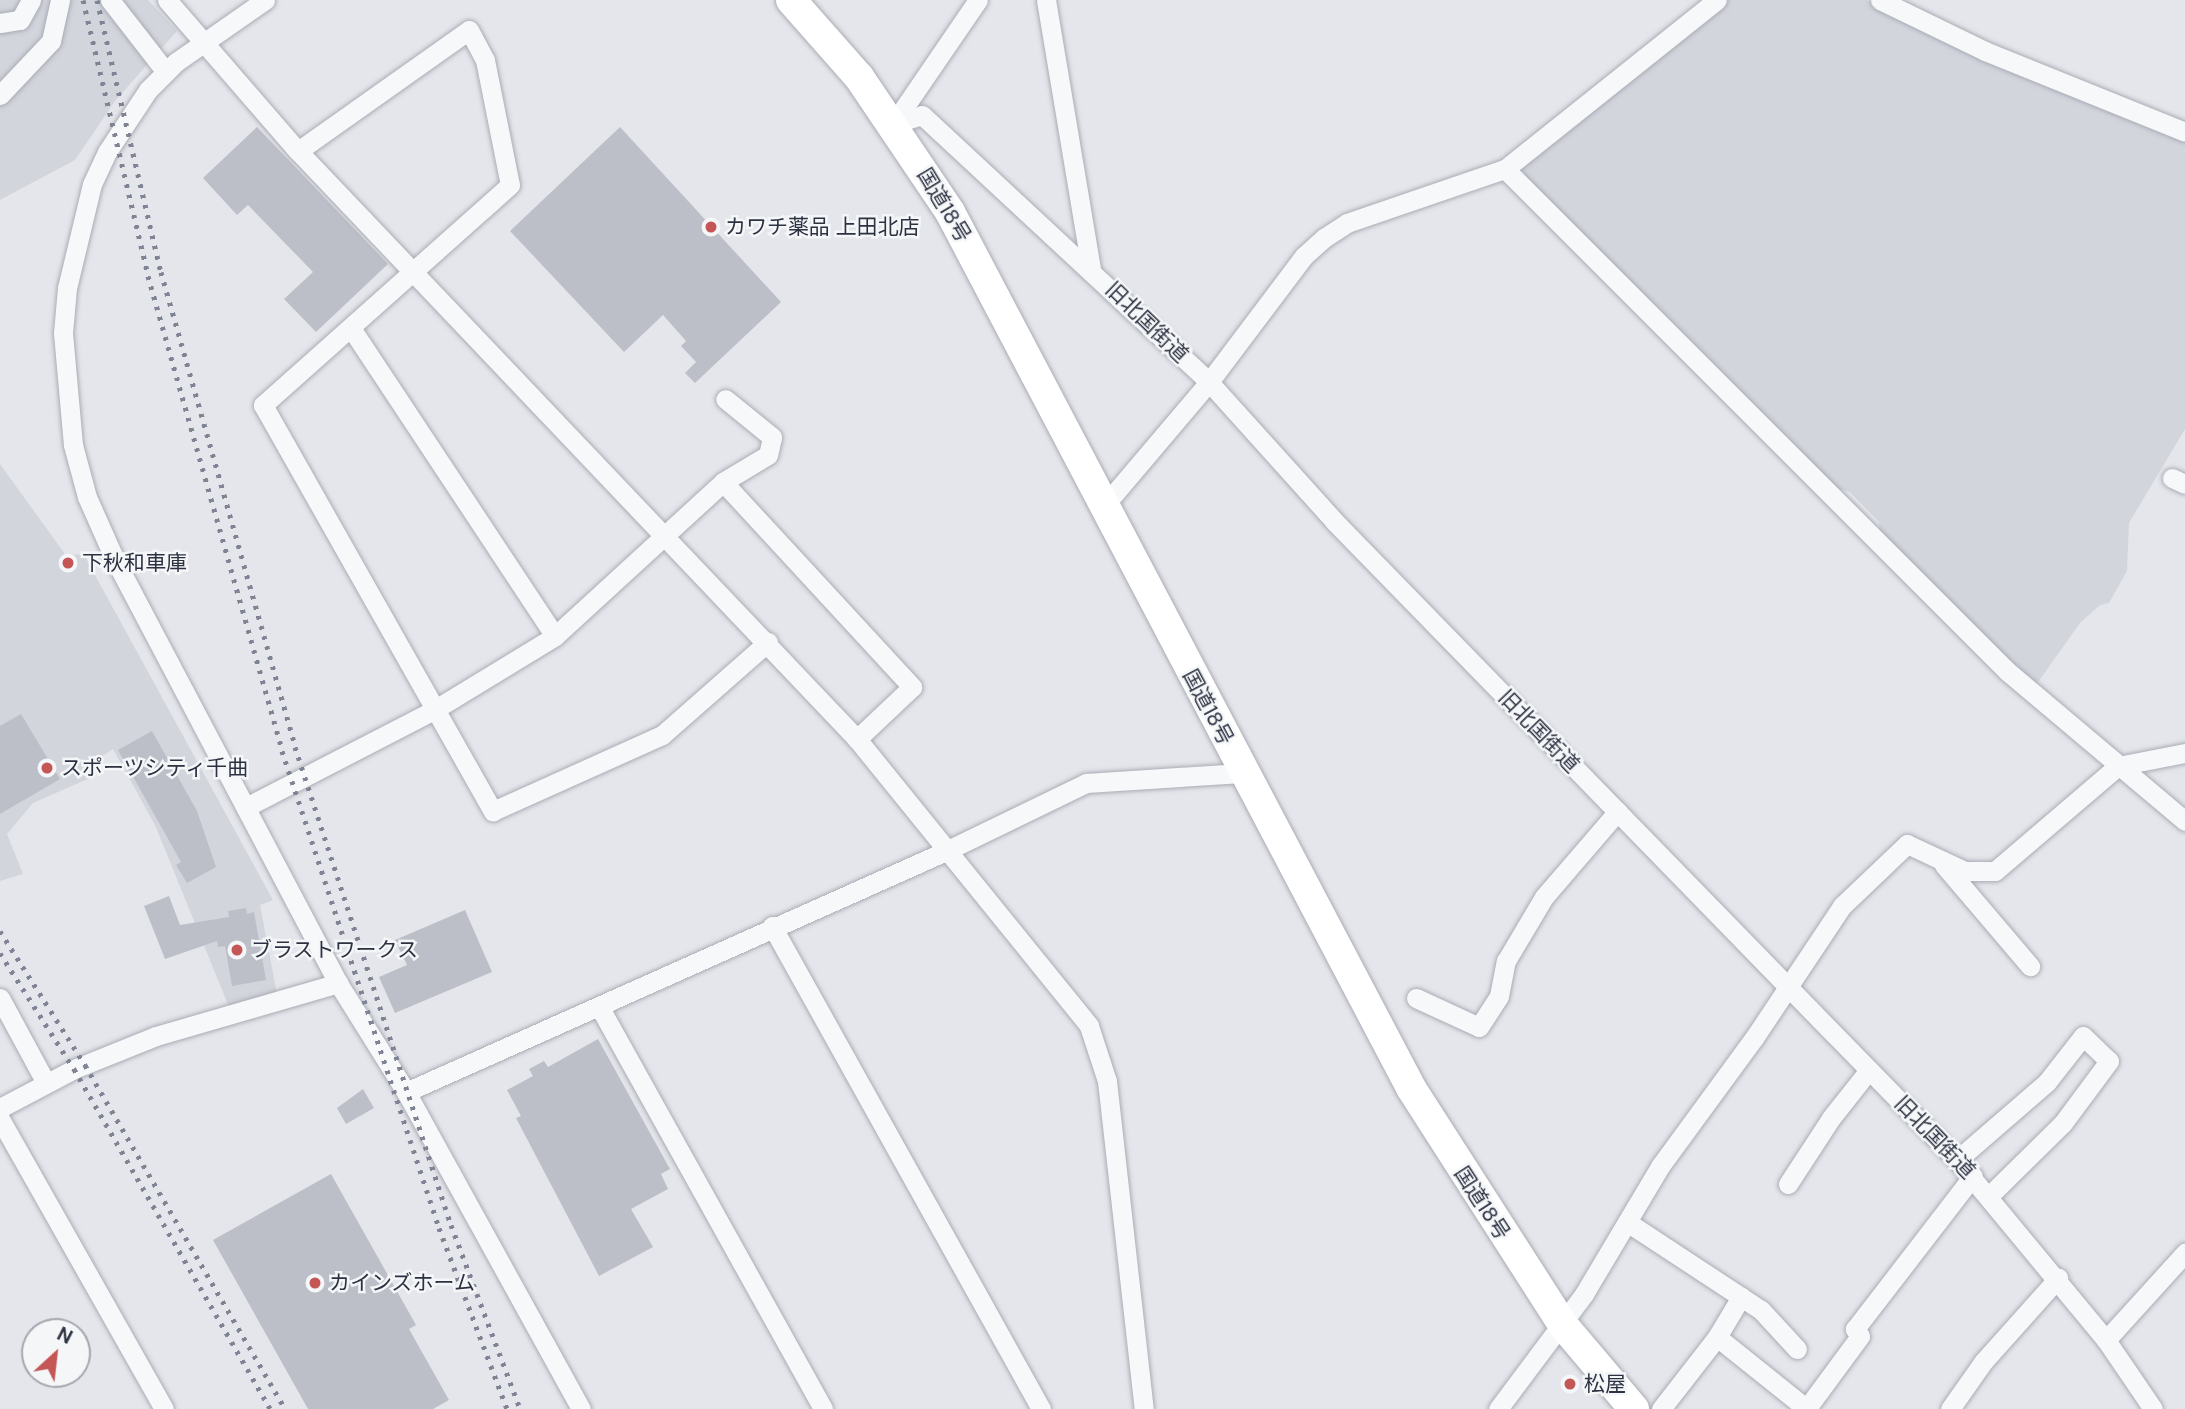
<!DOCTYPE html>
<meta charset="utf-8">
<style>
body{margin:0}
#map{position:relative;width:2185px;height:1409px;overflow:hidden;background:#e5e6eb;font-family:"DM Sans","Noto Sans JP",sans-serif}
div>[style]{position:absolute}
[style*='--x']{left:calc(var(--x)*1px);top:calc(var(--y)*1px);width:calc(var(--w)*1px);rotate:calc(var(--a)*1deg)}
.built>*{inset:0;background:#d3d5dd}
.building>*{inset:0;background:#bcbfc8}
.roads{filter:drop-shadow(0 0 2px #aaacb5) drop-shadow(0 0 2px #aaacb5)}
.minor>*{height:19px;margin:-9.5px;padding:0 9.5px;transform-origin:9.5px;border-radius:9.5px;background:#f7f8fa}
.highway>*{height:30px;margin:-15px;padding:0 15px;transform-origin:15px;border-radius:15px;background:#fff}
.rail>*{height:5px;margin-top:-2.5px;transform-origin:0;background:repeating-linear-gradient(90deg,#7f8494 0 3.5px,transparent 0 10.5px)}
.dots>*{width:19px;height:19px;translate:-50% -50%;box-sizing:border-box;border:4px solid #f4f6f8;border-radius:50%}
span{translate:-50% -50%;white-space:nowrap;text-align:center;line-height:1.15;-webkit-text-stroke:5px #f4f6f8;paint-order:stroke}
.street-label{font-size:21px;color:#2d3242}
.poi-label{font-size:21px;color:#2d3242}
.left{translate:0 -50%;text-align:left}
.north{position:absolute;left:21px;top:1318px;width:70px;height:70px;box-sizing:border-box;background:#f4f6f8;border:2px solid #a4a8af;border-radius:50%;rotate:27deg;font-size:19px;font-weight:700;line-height:28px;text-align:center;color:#2d3242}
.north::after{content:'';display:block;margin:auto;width:24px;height:32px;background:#c45656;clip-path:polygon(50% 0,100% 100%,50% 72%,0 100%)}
</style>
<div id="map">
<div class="built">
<div style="clip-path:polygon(0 0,148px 0,177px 31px,115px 101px,75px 160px,0 200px)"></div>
<div style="clip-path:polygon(1726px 0,1866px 0,1911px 24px,2185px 139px,2185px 429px,2129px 523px,2127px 571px,2109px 603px,2100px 605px,2080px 623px,2036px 685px,1880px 534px,1879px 522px,1850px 492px,1833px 487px,1526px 180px,1523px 168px)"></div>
<div style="clip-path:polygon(0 464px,65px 554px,84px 555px,273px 900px,260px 905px,277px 994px,229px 1007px,155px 825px,113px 749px,100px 758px,90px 778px,33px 803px,7px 834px,23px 874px,0 881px)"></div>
</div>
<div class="building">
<div style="clip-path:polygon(257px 127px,388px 264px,316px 332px,284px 299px,313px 272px,248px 205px,237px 215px,203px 178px)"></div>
<div style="clip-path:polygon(620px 127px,781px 302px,695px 383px,685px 373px,696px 362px,681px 346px,686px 341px,663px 315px,624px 352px,510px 231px)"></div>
<div style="clip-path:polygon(21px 714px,60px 779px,0 814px,0 726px)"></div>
<div style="clip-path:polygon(152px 731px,197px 811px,216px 867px,187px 883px,176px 865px,181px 862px,118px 750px)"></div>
<div style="clip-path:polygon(169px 896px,180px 925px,229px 917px,228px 911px,246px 908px,247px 914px,254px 912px,266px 980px,232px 986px,225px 946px,218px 947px,217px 941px,165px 959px,144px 906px)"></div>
<div style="clip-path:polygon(465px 910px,492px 972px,395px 1013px,379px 977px,407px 965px,395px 940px)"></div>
<div style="clip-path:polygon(598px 1039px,670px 1169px,661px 1174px,668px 1189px,631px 1209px,653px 1247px,599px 1276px,516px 1118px,521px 1116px,507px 1090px,533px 1076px,529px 1069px,544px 1061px,548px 1067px)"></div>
<div style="clip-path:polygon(363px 1089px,374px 1108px,346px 1124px,337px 1108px)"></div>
<div style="clip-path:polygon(331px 1174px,416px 1325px,409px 1329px,449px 1400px,433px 1409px,308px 1409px,213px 1240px)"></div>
</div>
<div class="roads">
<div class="minor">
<div style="--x:110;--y:0;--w:91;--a:52.1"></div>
<div style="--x:167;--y:0;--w:200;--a:49.1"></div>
<div style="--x:298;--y:151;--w:811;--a:46.45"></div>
<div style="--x:857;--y:739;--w:369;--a:51"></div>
<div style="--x:1089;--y:1026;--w:58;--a:71.9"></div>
<div style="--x:1107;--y:1081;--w:330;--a:83.6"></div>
<div style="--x:265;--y:0;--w:108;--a:145.1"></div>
<div style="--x:176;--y:62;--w:40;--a:135"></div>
<div style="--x:148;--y:90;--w:74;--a:123.5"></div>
<div style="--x:107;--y:152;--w:35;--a:115"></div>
<div style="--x:92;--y:184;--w:107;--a:103.5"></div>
<div style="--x:67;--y:288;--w:45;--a:95.1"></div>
<div style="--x:63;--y:333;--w:112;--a:84.9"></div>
<div style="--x:73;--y:445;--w:54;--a:74.9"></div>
<div style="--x:87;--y:497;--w:69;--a:66"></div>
<div style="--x:115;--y:560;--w:478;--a:62.2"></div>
<div style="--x:338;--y:983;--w:128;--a:58"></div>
<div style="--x:406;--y:1092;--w:362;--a:61.1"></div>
<div style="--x:1046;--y:0;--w:272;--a:80.5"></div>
<div style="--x:1880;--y:0;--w:117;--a:25.9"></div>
<div style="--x:1985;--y:51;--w:216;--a:22"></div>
<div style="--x:0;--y:23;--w:20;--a:-9"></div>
<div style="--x:20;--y:20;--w:23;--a:-61"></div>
<div style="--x:0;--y:95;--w:74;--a:-46.6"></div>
<div style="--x:51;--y:41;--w:42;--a:-77.6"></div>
<div style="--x:893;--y:124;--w:30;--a:-17"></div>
<div style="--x:922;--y:115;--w:392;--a:42.9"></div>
<div style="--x:1209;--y:382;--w:187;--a:48"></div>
<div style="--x:1334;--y:521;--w:892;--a:45.73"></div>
<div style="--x:1957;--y:1160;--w:234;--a:50.4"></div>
<div style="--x:2106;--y:1340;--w:83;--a:55.7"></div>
<div style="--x:893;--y:124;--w:150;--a:-55.6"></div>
<div style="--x:298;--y:151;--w:209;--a:-35.3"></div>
<div style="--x:469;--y:30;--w:34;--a:62"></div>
<div style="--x:485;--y:60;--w:127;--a:78.7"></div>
<div style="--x:510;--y:185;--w:331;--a:138.3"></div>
<div style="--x:263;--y:405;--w:467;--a:60.5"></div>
<div style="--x:493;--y:811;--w:185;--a:-24.2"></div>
<div style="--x:662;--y:735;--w:141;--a:-41.3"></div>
<div style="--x:1505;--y:169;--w:710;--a:45"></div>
<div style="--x:2007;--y:671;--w:233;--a:40.1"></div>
<div style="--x:351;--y:328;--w:369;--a:56.5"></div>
<div style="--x:2172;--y:478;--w:14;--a:25"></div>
<div style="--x:723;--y:482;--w:52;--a:-31"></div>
<div style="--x:768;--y:455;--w:18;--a:-77"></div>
<div style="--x:772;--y:437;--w:60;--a:-141"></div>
<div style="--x:1103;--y:507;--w:164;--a:-49.7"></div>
<div style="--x:1209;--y:382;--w:158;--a:-53"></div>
<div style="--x:1304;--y:256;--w:27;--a:-42"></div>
<div style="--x:1324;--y:238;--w:27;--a:-33"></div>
<div style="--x:1347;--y:223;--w:167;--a:-18.9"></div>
<div style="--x:1505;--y:169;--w:271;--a:-38.6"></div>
<div style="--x:248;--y:806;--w:209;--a:-27.3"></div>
<div style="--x:434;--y:710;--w:142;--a:-31.4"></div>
<div style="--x:555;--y:636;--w:228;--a:-42.5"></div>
<div style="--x:723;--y:482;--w:279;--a:47.3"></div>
<div style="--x:912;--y:687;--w:76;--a:136.6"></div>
<div style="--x:1944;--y:865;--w:133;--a:49.6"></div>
<div style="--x:772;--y:926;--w:553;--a:60.88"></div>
<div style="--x:0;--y:998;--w:97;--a:61.6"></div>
<div style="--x:1416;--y:998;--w:69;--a:24.7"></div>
<div style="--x:1479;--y:1027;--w:37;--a:-57"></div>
<div style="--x:1499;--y:996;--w:36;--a:-79"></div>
<div style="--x:1506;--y:961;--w:74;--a:-59.3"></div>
<div style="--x:1544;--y:897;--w:113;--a:-49.3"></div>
<div style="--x:600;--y:1008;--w:459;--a:60.9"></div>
<div style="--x:406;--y:1092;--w:591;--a:-24.05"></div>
<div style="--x:946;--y:851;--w:156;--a:-25.9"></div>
<div style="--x:1086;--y:783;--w:156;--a:-3.7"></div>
<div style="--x:0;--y:1108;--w:84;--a:-27.8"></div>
<div style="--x:74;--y:1069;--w:88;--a:-21.9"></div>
<div style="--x:156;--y:1036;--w:190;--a:-16.2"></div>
<div style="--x:0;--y:1119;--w:333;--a:60.5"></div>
<div style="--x:1957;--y:1160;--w:119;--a:-40.9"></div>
<div style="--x:2047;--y:1082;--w:58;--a:-52"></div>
<div style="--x:2083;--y:1036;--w:36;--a:44"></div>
<div style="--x:2109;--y:1061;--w:77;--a:126.6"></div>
<div style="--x:2063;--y:1123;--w:103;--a:135.4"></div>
<div style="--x:1788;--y:1184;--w:79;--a:-56.9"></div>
<div style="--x:1831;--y:1118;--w:61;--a:-51.6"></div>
<div style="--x:1627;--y:1222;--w:160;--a:33.3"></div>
<div style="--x:1761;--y:1310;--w:53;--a:47.3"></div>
<div style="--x:1717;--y:1337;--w:115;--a:38.7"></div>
<div style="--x:2106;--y:1340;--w:118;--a:-47.8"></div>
<div style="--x:1807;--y:1408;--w:89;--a:-53.6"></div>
<div style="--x:1860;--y:1336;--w:9;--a:-126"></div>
<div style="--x:1855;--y:1329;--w:193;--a:-52.4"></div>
<div style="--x:1498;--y:1409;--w:144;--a:-53.2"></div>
<div style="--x:1584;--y:1294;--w:150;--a:-59.2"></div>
<div style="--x:1661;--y:1165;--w:157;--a:-53.8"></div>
<div style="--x:1754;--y:1038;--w:159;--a:-56.3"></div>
<div style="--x:1842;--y:906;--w:90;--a:-43.6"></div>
<div style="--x:1907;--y:844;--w:64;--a:25"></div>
<div style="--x:1965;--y:871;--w:30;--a:0"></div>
<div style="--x:1995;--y:871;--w:162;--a:-40.5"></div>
<div style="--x:2118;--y:766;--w:68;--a:-11"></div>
<div style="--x:1661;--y:1409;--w:91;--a:-52.1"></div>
<div style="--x:1717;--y:1337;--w:47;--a:-59"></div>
<div style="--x:1950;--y:1409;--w:57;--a:-54.9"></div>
<div style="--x:1983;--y:1362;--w:113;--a:-48.2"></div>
</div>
<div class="highway">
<div style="--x:791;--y:0;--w:103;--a:48.6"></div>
<div style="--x:859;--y:77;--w:163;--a:56"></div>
<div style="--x:950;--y:212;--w:990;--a:62.24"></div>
<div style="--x:1411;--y:1088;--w:282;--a:57.3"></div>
<div style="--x:1563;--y:1325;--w:110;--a:49.8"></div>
</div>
</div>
<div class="rail">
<div style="--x:83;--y:0;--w:284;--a:76.7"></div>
<div style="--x:148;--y:276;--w:494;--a:74.2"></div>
<div style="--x:282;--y:751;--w:502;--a:71.78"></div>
<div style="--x:439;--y:1228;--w:193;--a:69.4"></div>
<div style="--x:97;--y:0;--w:279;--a:76.8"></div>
<div style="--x:161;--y:272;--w:494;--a:74.2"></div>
<div style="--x:295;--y:747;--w:503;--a:71.93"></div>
<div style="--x:451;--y:1225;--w:197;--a:69.4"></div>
<div style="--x:0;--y:931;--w:159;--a:57.6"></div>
<div style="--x:85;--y:1065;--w:398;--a:59.8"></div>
<div style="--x:0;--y:953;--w:138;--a:57.5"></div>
<div style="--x:74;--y:1069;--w:392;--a:60"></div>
</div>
<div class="dots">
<div style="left:711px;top:227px;background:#c45656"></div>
<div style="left:68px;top:563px;background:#c45656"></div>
<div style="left:47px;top:768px;background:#c45656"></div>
<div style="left:237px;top:950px;background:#c45656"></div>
<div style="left:315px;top:1283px;background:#c45656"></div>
<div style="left:1570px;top:1384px;background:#c45656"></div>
</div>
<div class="street-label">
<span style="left:944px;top:205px;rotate:59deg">国道18号</span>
<span style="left:1147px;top:322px;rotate:44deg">旧北国街道</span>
<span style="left:1208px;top:707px;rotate:62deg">国道18号</span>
<span style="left:1539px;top:731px;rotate:46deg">旧北国街道</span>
<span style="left:1935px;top:1137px;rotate:46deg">旧北国街道</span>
<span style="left:1482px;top:1203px;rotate:57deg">国道18号</span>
</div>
<div class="poi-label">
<span class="left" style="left:725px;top:227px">カワチ薬品 上田北店</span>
<span class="left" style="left:82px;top:563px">下秋和車庫</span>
<span class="left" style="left:61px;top:768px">スポーツシティ千曲</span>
<span class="left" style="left:251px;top:950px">ブラストワークス</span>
<span class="left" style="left:329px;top:1283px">カインズホーム</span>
<span class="left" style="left:1584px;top:1384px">松屋</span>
</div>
<div class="north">N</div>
</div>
